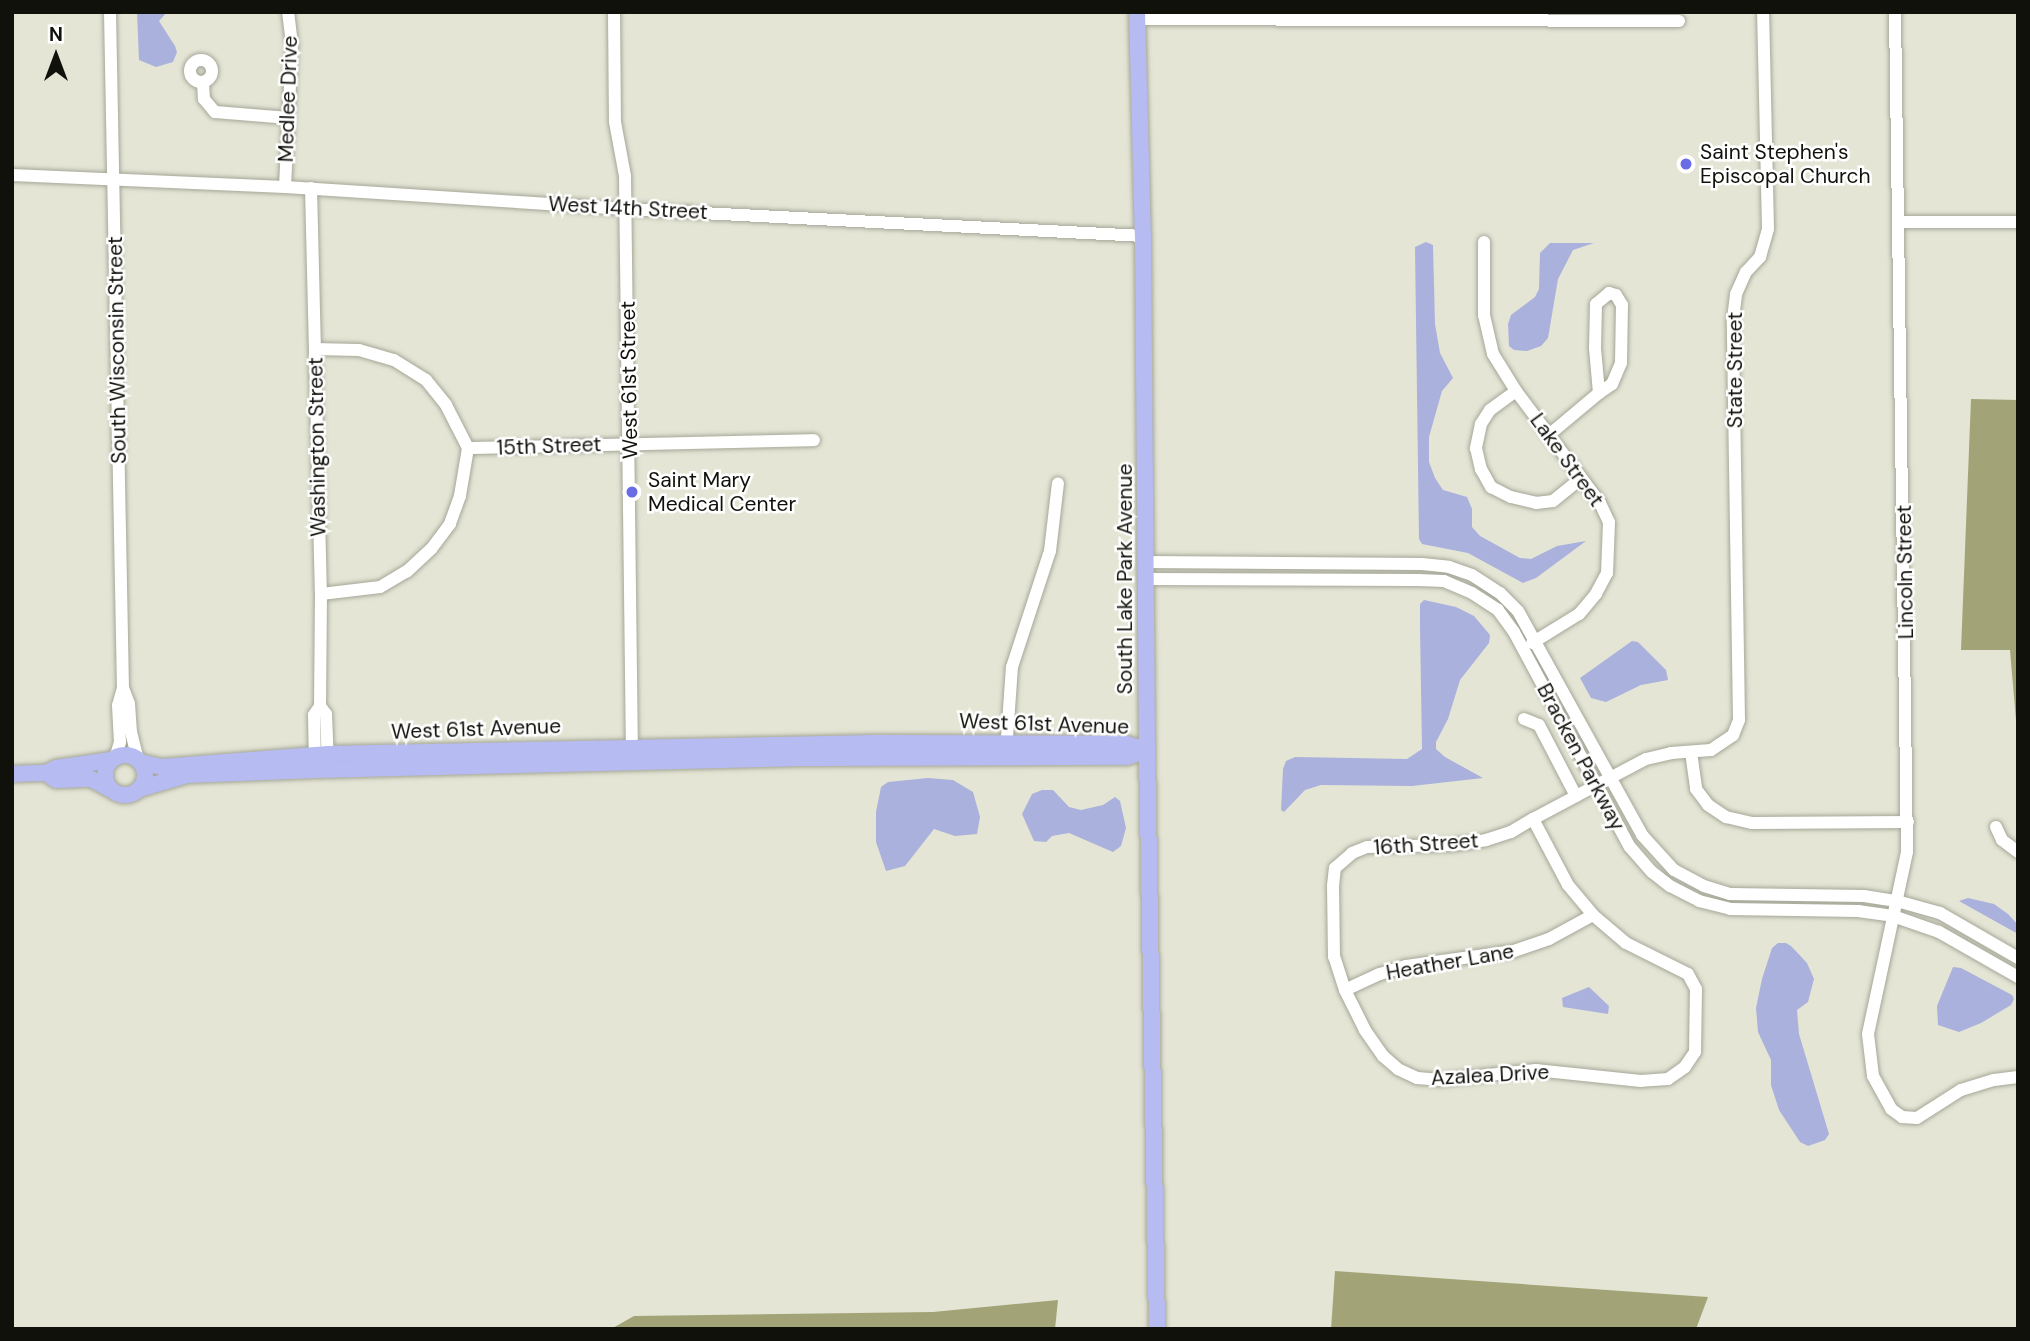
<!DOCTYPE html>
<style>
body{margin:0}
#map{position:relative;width:2030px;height:1341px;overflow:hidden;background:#e4e5d5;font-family:"DM Sans",sans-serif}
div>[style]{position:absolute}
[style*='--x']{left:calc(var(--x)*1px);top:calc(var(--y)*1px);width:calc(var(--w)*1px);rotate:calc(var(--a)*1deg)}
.forest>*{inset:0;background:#a2a477}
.water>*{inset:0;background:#aab1dc}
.roads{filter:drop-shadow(0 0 2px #a6a798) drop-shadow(0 0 2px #a6a798)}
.minor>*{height:12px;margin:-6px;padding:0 6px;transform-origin:6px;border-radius:6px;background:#fff}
.minor>.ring{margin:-6px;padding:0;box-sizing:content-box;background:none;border:12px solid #fff;border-radius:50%}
.major>*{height:16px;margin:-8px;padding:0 8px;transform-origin:8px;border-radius:8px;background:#b6bcf1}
.major>.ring{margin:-8px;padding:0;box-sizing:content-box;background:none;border:16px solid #b6bcf1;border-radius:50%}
.dots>*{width:19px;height:19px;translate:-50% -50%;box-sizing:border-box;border:4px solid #fff;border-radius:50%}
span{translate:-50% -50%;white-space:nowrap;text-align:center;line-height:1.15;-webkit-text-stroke:5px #fff;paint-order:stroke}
.street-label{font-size:21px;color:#11110c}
.poi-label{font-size:21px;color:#11110c}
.left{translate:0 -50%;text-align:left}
.frame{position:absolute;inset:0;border:14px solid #11110c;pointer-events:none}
.north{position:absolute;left:21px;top:21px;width:70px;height:70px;-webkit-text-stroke:5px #fff;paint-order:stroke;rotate:0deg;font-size:19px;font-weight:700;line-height:28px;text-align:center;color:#11110c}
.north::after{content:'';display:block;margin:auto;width:24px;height:32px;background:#11110c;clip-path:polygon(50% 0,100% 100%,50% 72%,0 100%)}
</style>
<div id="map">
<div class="forest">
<div style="clip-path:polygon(1971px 399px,2018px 400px,2018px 744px,2010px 650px,1961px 650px)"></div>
<div style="clip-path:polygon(1335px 1271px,1708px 1297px,1696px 1329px,1331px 1329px)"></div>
<div style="clip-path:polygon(1058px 1300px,1055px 1329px,611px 1329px,634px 1316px,933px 1312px)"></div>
</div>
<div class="water">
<div style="clip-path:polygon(137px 12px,167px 12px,159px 21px,175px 46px,177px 52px,173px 62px,156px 67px,139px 60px)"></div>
<div style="clip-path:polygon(1426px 242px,1433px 245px,1435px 324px,1440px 353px,1453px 378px,1442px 391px,1429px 437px,1429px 462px,1435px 478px,1443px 490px,1467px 497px,1472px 509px,1472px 527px,1480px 536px,1520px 558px,1531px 559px,1557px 546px,1586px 541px,1536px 578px,1523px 583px,1468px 553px,1422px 544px,1419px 539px,1415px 247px)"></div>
<div style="clip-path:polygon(1550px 243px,1594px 243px,1573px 250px,1558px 279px,1548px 338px,1541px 346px,1527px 351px,1514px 350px,1509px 346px,1508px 324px,1511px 315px,1535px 297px,1539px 289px,1540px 253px)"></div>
<div style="clip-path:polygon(1424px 600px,1456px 607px,1474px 616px,1490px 635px,1489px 643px,1460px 680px,1448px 719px,1436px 742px,1436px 749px,1445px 757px,1483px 778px,1412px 786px,1321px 785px,1305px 790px,1284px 812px,1281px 810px,1283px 769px,1286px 761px,1295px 757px,1407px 759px,1422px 749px,1420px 627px,1420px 604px)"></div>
<div style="clip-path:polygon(1632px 641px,1638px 642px,1666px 670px,1668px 680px,1641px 685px,1606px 702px,1591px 698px,1580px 678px)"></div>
<div style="clip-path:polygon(928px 778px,953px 780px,973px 792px,980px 817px,977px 834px,955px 836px,934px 829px,905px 866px,886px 871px,876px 842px,876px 812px,881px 787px,888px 782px)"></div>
<div style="clip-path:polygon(1042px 790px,1053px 790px,1069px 807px,1081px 810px,1103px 805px,1115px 797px,1120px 801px,1126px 828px,1121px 846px,1113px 852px,1069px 833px,1052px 836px,1046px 842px,1034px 841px,1022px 814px,1032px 794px)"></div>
<div style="clip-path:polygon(1968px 898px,1994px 904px,2008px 914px,2018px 925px,2018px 934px,1959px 901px)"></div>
<div style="clip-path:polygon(1778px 943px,1786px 943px,1791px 946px,1807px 963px,1814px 979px,1808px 1002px,1797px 1010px,1799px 1034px,1829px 1134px,1825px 1140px,1808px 1146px,1800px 1142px,1779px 1110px,1771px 1085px,1771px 1060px,1758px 1032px,1756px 1008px,1762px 979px,1772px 948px)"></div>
<div style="clip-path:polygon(1953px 967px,1961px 968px,2012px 995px,2014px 999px,2011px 1005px,1981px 1023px,1959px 1032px,1938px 1025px,1937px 1006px)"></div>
<div style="clip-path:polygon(1589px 987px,1609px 1006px,1608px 1014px,1563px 1007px,1562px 998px)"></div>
</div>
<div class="roads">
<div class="minor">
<div style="--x:110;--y:12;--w:676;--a:88.9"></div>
<div style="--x:123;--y:688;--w:18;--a:106"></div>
<div style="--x:118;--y:705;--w:37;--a:87"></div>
<div style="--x:120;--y:742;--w:17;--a:107"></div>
<div style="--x:614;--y:12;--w:110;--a:89.5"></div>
<div style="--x:615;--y:122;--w:55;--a:79.5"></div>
<div style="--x:625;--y:176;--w:579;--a:89.31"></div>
<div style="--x:1895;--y:12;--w:840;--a:89.18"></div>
<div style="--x:1907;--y:852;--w:186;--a:102.1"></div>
<div style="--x:1868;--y:1034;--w:42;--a:83.2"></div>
<div style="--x:1873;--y:1076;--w:38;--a:61"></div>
<div style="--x:1891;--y:1109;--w:14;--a:36"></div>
<div style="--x:1902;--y:1117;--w:15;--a:4"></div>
<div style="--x:1917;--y:1118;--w:52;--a:-32.5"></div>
<div style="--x:1961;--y:1090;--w:34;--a:-17"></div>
<div style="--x:1994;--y:1080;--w:24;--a:-7"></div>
<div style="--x:1137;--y:19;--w:542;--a:0.21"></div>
<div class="ring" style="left:190px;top:60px;width:10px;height:10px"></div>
<div style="--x:203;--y:82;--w:17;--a:87"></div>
<div style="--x:204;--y:99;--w:17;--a:50"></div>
<div style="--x:215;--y:112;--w:74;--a:4.6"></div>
<div style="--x:12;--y:175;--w:273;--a:2.5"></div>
<div style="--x:285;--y:187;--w:341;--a:3.7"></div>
<div style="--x:625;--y:209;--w:519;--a:2.98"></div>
<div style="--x:285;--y:187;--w:143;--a:-87.2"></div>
<div style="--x:292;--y:44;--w:32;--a:-97"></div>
<div style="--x:311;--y:188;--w:406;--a:88.6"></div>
<div style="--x:321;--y:594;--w:112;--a:90.5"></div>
<div style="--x:320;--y:706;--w:11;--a:124"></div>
<div style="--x:314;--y:715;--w:49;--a:88.8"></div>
<div style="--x:1899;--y:222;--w:119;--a:0"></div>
<div style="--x:1484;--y:242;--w:73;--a:90"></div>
<div style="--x:1484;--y:315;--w:40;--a:77"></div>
<div style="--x:1493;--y:354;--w:44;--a:58.1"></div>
<div style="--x:1516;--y:391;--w:140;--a:53.1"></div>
<div style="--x:1600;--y:503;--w:21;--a:65"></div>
<div style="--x:1609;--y:522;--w:51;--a:92.2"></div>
<div style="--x:1607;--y:573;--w:24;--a:118"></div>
<div style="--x:1596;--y:594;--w:26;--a:130"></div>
<div style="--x:1579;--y:614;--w:55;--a:148.3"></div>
<div style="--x:315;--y:349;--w:44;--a:1.3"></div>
<div style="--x:359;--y:350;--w:36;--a:16"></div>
<div style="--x:394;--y:360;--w:38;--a:32"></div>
<div style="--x:426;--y:380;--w:32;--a:51"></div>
<div style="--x:446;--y:405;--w:48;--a:62.9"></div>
<div style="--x:468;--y:448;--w:49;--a:99.5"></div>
<div style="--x:460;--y:496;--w:30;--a:110"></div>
<div style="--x:450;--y:524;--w:31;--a:127"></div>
<div style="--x:431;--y:549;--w:33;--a:137"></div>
<div style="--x:407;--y:571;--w:31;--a:149"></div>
<div style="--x:380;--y:587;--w:59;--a:173.2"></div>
<div style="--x:1516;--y:391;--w:32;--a:144"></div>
<div style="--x:1490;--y:410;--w:17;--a:123"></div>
<div style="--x:1481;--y:424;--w:25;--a:102"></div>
<div style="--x:1476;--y:448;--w:22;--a:77"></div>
<div style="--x:1481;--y:469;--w:21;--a:61"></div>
<div style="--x:1491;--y:487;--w:22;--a:27"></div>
<div style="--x:1511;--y:497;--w:26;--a:13"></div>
<div style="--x:1536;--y:503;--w:17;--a:-7"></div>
<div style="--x:1553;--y:501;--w:36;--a:-39"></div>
<div style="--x:1550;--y:434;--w:64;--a:-39.9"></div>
<div style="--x:1599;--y:393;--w:45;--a:-95.1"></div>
<div style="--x:1595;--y:348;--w:44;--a:-88.7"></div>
<div style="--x:1596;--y:304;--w:17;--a:-40"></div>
<div style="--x:1609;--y:293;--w:7;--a:16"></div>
<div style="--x:1616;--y:295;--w:12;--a:59"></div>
<div style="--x:1622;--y:305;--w:58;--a:91"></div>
<div style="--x:1621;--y:363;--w:23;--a:113"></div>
<div style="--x:1612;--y:384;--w:16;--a:145"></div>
<div style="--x:468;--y:448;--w:346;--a:-1.3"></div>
<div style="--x:1147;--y:562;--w:275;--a:0.4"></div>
<div style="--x:1422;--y:564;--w:27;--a:6"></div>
<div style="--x:1449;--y:567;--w:24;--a:19"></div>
<div style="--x:1472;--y:575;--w:33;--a:33"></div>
<div style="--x:1500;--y:593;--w:25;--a:45"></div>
<div style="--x:1518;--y:611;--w:256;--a:61"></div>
<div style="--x:1642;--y:835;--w:47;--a:47.6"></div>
<div style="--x:1674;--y:870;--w:34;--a:28"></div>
<div style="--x:1704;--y:886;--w:27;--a:17"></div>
<div style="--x:1730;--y:894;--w:134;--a:0.9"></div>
<div style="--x:1864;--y:896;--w:33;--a:9"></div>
<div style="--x:1897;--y:901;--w:45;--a:15.6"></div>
<div style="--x:1940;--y:913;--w:90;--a:30"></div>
<div style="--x:1147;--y:579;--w:271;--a:0.2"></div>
<div style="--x:1418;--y:580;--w:26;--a:2"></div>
<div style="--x:1444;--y:581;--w:30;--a:23"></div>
<div style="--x:1472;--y:593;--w:31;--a:33"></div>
<div style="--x:1498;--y:610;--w:27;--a:54"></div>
<div style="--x:1514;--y:632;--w:244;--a:61.7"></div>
<div style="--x:1630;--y:847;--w:33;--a:49"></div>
<div style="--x:1652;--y:872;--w:23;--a:38"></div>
<div style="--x:1670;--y:886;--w:33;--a:27"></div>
<div style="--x:1699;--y:901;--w:32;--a:14"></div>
<div style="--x:1730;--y:909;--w:128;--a:0.9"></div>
<div style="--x:1858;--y:911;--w:35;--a:8"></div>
<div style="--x:1893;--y:916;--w:49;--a:19.2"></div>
<div style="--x:1939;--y:932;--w:91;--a:29.7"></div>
<div style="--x:123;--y:688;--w:17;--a:69"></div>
<div style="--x:129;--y:704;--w:28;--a:86"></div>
<div style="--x:131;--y:732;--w:29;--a:76"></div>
<div style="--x:320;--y:706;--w:10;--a:53"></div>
<div style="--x:326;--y:714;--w:49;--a:87.7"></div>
<div style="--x:1524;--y:719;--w:16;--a:22"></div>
<div style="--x:1539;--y:725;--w:80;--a:62.5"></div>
<div style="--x:1006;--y:752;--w:85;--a:-86"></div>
<div style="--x:1012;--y:667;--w:122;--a:-71.9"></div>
<div style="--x:1050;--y:551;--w:68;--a:-83.3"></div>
<div style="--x:1691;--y:752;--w:37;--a:82"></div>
<div style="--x:1696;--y:789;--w:20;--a:53"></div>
<div style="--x:1708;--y:805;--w:22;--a:34"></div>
<div style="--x:1726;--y:817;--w:27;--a:13"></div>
<div style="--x:1752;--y:823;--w:156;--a:-0.4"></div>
<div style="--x:1533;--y:819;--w:75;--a:62.1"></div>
<div style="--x:1568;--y:885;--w:39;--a:50"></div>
<div style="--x:1593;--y:915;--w:43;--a:40.3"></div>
<div style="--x:1626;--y:943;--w:69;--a:26.6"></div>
<div style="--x:1688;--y:974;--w:17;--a:62"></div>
<div style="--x:1696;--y:989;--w:63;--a:90.9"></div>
<div style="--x:1695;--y:1052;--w:18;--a:124"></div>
<div style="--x:1685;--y:1067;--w:21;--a:145"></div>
<div style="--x:1668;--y:1079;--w:27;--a:176"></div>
<div style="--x:1641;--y:1081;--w:106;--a:-174"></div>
<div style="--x:1536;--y:1070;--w:96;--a:174"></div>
<div style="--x:1441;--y:1080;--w:24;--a:-175"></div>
<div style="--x:1417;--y:1078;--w:21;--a:-155"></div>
<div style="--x:1398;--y:1069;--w:20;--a:-139"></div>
<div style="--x:1383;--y:1056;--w:32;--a:-125"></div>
<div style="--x:1365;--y:1030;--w:45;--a:-116.6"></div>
<div style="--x:1345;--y:990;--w:35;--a:-108"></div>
<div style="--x:1334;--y:957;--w:71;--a:-90.8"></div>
<div style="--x:1333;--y:886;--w:18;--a:-84"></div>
<div style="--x:1335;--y:868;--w:23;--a:-41"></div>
<div style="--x:1352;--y:853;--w:16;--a:-22"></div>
<div style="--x:1367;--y:847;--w:85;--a:-1.3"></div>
<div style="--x:1452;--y:845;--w:34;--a:-8"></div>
<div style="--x:1486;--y:840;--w:26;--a:-18"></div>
<div style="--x:1511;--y:832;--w:26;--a:-31"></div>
<div style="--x:1533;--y:819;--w:49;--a:-28.1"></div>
<div style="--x:1576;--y:796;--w:79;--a:-27.9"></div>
<div style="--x:1646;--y:759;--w:26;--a:-13"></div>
<div style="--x:1671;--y:753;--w:40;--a:-4.3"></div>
<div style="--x:1711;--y:750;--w:27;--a:-34"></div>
<div style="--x:1733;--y:735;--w:16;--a:-68"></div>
<div style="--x:1739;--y:720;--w:401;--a:-90.9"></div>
<div style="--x:1733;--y:319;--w:25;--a:-83"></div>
<div style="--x:1736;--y:294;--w:24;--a:-66"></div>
<div style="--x:1746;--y:272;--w:21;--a:-47"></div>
<div style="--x:1760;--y:257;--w:29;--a:-74"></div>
<div style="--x:1768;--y:229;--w:217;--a:-91.3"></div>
<div style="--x:1996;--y:827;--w:14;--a:65"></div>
<div style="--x:2002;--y:840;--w:20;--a:37"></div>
<div style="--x:1345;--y:990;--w:38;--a:-25"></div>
<div style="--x:1380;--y:974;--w:27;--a:-17"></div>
<div style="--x:1406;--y:966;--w:109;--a:-7.9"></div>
<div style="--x:1514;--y:951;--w:37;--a:-19"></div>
<div style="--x:1549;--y:939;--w:50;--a:-28.6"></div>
</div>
<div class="major">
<div style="--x:1137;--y:12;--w:224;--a:88.5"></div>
<div style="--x:1143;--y:236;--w:514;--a:89.55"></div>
<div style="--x:1147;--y:750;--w:579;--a:89.01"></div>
<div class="ring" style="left:105px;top:755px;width:24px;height:24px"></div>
<div style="--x:140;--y:762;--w:23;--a:13"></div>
<div style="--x:162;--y:767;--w:167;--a:-4.5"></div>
<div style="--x:328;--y:754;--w:548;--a:-1.15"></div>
<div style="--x:876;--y:743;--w:250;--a:0.2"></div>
<div style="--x:1126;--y:744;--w:22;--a:16"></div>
<div style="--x:46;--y:773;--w:12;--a:35"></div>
<div style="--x:56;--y:780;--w:35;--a:-2"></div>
<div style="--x:91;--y:779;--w:21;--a:28"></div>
<div style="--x:12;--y:774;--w:34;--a:-2"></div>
<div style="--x:46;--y:773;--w:11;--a:-27"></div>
<div style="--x:56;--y:768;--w:56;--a:-8.3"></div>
<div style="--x:139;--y:789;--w:50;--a:-16.3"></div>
<div style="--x:187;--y:775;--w:128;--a:-2.2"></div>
<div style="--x:315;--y:770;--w:487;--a:-1.4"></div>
<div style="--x:802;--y:758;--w:325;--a:-0.2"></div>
<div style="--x:1127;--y:757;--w:21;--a:-19"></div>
</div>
</div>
<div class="dots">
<div style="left:1686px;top:164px;background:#686de6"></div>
<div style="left:632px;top:492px;background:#686de6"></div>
</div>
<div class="street-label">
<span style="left:288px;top:99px;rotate:-88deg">Medlee Drive</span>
<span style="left:628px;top:208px;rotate:3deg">West 14th Street</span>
<span style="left:117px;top:350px;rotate:-91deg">South Wisconsin Street</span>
<span style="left:1735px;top:370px;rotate:-90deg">State Street</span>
<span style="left:629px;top:380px;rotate:-91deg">West 61st Street</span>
<span style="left:549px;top:446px;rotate:-2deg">15th Street</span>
<span style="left:317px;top:447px;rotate:-91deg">Washington Street</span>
<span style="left:1567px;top:460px;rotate:54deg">Lake Street</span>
<span style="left:1905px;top:572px;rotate:-91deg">Lincoln Street</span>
<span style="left:1125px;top:579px;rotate:-90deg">South Lake Park Avenue</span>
<span style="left:1044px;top:724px;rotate:2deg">West 61st Avenue</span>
<span style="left:476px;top:729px;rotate:-2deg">West 61st Avenue</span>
<span style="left:1581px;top:757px;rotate:62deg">Bracken Parkway</span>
<span style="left:1426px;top:844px;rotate:-4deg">16th Street</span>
<span style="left:1450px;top:962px;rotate:-10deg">Heather Lane</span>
<span style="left:1490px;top:1075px;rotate:-3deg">Azalea Drive</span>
</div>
<div class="poi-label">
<span class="left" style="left:1700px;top:164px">Saint Stephen's<br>Episcopal Church</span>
<span class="left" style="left:648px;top:492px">Saint Mary<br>Medical Center</span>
</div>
<div class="frame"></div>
<div class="north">N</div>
</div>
